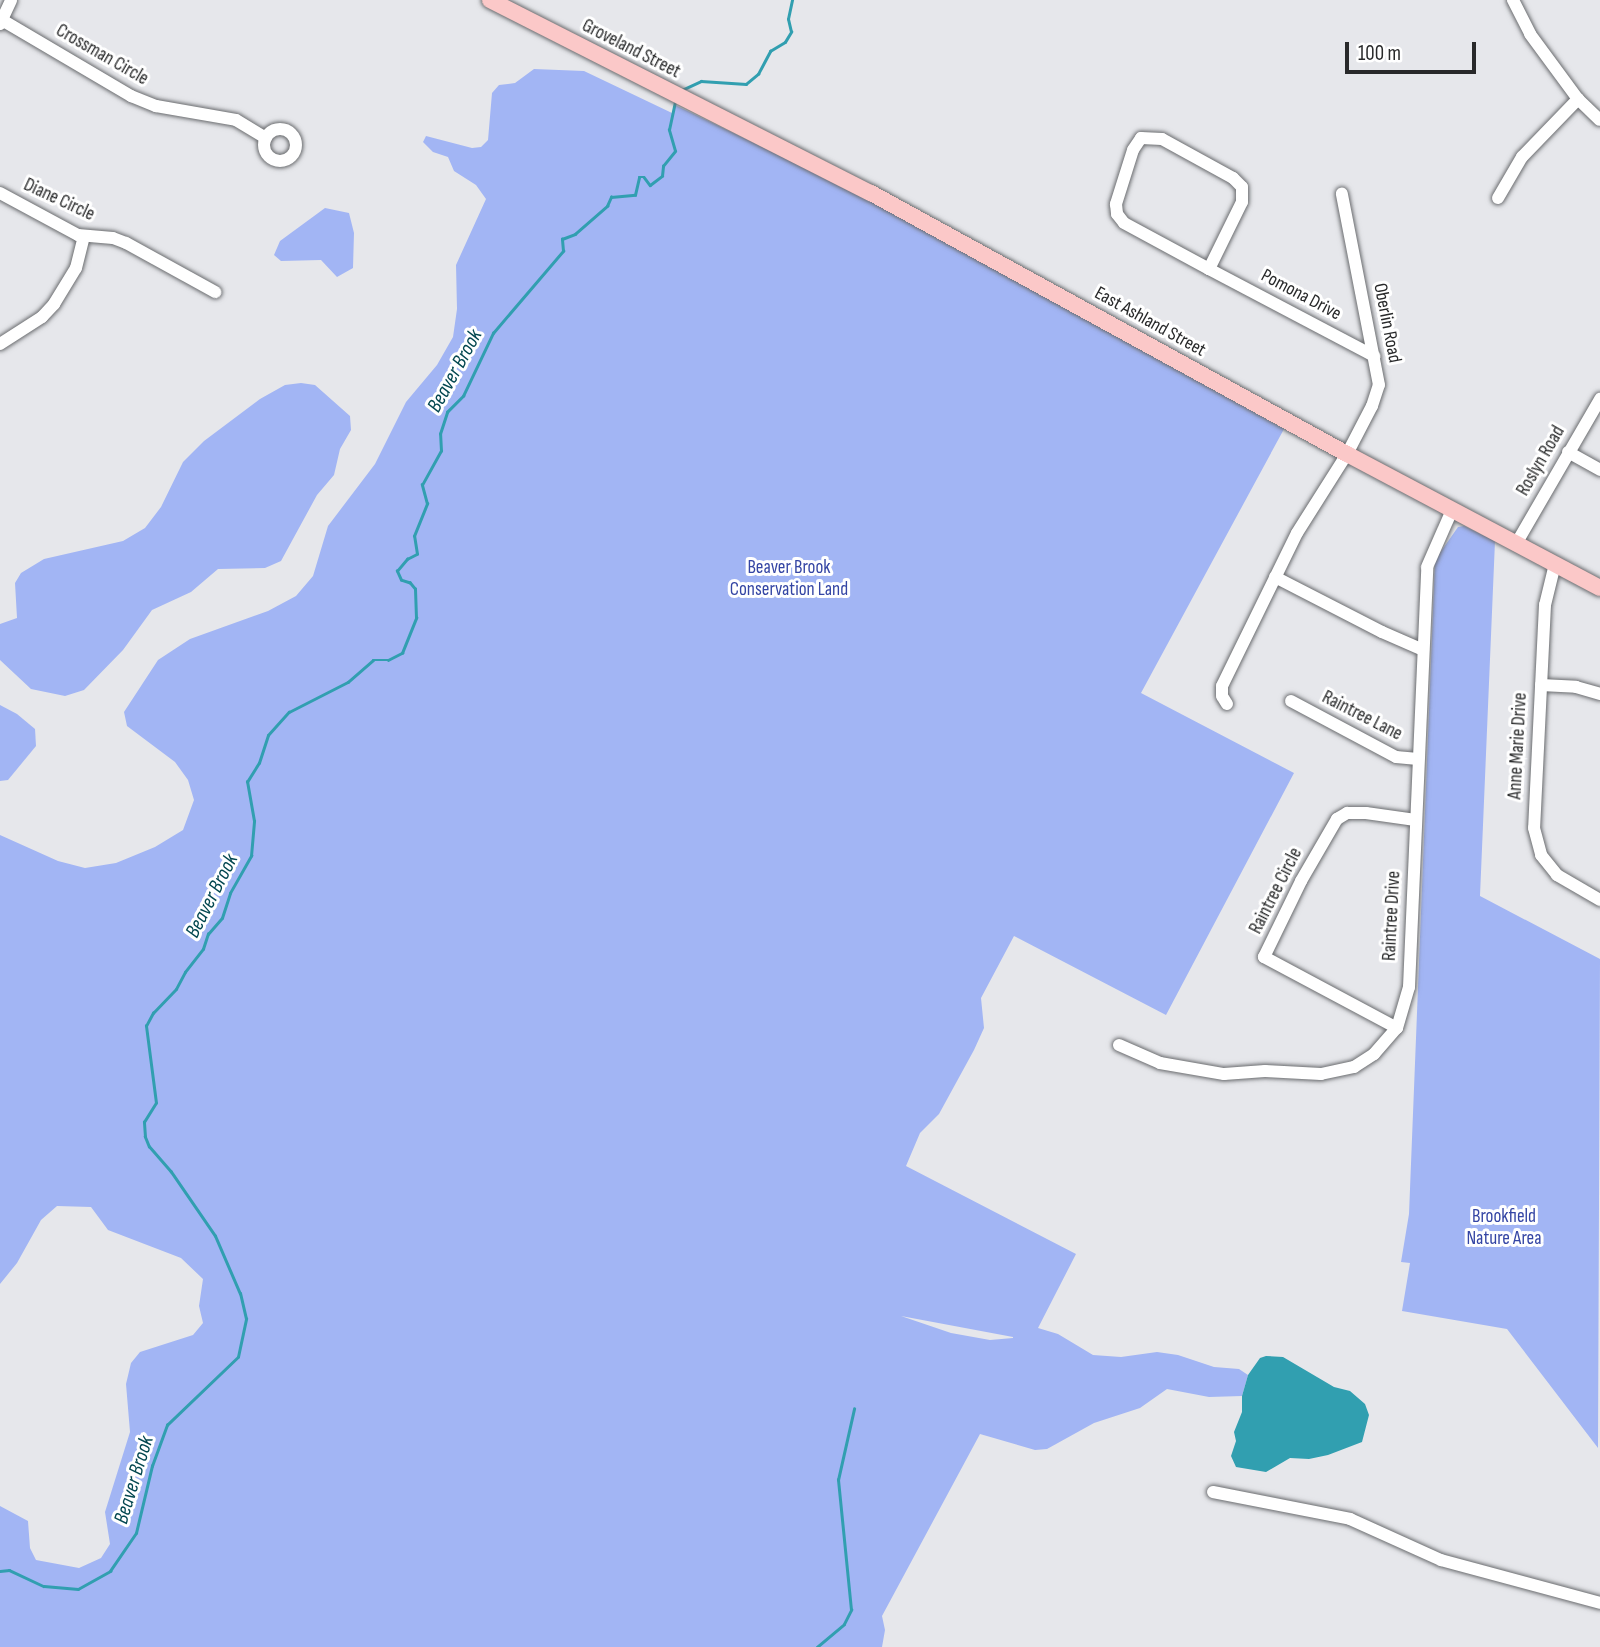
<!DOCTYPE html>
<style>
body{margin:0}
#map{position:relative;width:1600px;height:1647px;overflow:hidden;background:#e6e7eb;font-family:"Sofia Sans Condensed",sans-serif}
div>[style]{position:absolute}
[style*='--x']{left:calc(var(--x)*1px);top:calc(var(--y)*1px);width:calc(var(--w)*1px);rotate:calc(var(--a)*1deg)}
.green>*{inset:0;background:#a2b5f4}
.water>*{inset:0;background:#319fb0}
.stream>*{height:2.5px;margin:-1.25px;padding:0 1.25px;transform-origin:1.25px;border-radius:1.25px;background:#319fb0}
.roads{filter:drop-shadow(0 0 2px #6a6c6f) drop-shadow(0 0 2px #6a6c6f)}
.minor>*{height:12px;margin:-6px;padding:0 6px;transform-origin:6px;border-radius:6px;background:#fff}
.minor>.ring{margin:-6px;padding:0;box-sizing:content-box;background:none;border:12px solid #fff;border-radius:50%}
.major>*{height:16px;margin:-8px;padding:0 8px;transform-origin:8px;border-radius:8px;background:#fbc8c8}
span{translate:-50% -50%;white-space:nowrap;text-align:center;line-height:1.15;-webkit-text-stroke:6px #fff;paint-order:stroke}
.street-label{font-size:19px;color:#28292a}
.park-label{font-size:19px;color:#3445a4}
.water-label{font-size:21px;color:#034750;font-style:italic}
.scale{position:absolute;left:1345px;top:42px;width:131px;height:32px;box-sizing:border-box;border:4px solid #28292a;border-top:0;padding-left:9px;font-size:21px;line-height:24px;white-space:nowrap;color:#28292a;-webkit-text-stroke:5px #fff;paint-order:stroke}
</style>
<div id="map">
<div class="green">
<div style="clip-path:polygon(evenodd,534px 69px,584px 71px,672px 113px,675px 105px,866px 197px,1284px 429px,1141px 693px,1294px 773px,1166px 1015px,1014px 936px,981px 998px,984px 1028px,974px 1050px,939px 1114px,920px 1133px,906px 1166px,1076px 1254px,1038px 1328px,1058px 1334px,1093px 1355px,1121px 1357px,1157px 1352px,1178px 1355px,1214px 1367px,1239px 1369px,1248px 1375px,1242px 1396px,1209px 1397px,1167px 1389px,1140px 1408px,1094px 1423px,1047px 1449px,1035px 1450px,980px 1434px,882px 1616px,885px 1630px,882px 1647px,0 1647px,0 1506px,28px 1521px,30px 1548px,36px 1560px,79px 1568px,101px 1558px,110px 1544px,105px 1512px,130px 1432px,126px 1384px,131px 1363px,140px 1352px,193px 1335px,203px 1323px,199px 1306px,203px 1279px,181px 1258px,108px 1230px,91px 1207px,57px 1206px,41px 1220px,17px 1263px,0 1284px,0 835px,58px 861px,85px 868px,116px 863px,155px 847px,183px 830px,194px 800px,188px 780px,175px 762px,127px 726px,124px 712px,158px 660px,190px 639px,268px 611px,296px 596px,313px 576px,328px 526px,375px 464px,406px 402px,437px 365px,453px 337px,457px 309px,456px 265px,486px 199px,476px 185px,454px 171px,448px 157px,433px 152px,423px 142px,426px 136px,472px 148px,481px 147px,488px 140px,492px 93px,499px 85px,515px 83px,534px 69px,901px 1316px,1013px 1337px,1013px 1338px,990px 1340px,951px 1333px,901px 1316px)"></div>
<div style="clip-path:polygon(325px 208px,349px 213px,354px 233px,353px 268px,337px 277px,321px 260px,281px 261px,274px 255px,280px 241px)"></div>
<div style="clip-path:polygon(301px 383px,315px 385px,350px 416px,351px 430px,340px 449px,334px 475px,317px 495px,281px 561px,265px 568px,218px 569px,191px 592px,152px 610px,123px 650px,84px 690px,65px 696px,31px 689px,0 660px,0 624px,17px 618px,15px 583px,21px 573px,44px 559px,123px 541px,145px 528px,161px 507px,183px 462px,204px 441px,260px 399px,285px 385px)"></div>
<div style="clip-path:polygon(1464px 526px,1495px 541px,1480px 896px,1600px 959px,1598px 1448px,1507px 1329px,1402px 1311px,1410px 1263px,1401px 1262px,1409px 1214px,1435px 560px,1458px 527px)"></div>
<div style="clip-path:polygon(0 705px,17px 714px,35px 729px,36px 746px,8px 780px,0 781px)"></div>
</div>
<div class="water">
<div style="clip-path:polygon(1266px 1356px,1283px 1357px,1334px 1387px,1350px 1391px,1365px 1404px,1369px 1415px,1362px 1442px,1328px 1455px,1309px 1459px,1290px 1458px,1266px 1472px,1236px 1467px,1231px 1456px,1236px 1441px,1234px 1432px,1242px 1412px,1242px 1396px,1248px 1375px,1260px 1358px)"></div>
</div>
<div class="stream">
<div style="--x:682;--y:90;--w:21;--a:-25"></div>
<div style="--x:701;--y:81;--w:45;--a:3.8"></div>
<div style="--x:746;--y:84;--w:16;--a:-40"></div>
<div style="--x:758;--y:74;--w:26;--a:-62"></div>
<div style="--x:770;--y:51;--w:17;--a:-31"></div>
<div style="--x:785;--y:42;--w:12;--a:-59"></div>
<div style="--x:791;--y:32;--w:13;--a:-103"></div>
<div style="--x:788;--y:19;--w:19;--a:-78"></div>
<div style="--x:0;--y:1571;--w:9;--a:-6"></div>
<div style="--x:9;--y:1570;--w:38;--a:25"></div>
<div style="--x:44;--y:1586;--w:34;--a:5"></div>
<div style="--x:78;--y:1589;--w:37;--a:-29"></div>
<div style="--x:110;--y:1571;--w:46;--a:-55.6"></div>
<div style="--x:136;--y:1533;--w:69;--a:-76.6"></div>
<div style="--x:152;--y:1466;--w:44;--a:-69.9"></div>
<div style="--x:167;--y:1425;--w:98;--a:-43.8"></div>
<div style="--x:238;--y:1357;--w:39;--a:-78"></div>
<div style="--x:246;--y:1319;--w:26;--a:-103"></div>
<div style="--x:240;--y:1294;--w:63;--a:-113.3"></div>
<div style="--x:215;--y:1236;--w:78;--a:-124.5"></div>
<div style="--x:171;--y:1172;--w:33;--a:-131"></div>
<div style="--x:149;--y:1147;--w:11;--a:-112"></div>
<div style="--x:145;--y:1137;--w:15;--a:-94"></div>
<div style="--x:144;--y:1122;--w:22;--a:-58"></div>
<div style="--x:156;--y:1103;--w:78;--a:-97.4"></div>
<div style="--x:146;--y:1026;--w:15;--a:-62"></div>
<div style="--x:153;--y:1013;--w:33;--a:-46"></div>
<div style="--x:176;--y:989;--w:19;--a:-62"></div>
<div style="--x:185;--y:972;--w:29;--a:-52"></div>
<div style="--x:203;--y:949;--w:16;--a:-72"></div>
<div style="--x:208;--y:934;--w:21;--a:-49"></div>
<div style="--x:222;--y:918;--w:26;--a:-72"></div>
<div style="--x:230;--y:893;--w:43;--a:-60.4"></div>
<div style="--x:251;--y:856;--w:35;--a:-85"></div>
<div style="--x:254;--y:821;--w:40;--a:-100"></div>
<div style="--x:247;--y:782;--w:22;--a:-58"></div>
<div style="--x:259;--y:763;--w:29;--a:-72"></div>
<div style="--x:268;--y:735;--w:31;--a:-48"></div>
<div style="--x:289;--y:712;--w:66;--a:-27"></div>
<div style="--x:348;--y:682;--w:33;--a:-41"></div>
<div style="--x:373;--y:660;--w:15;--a:0"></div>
<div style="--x:388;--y:660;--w:16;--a:-27"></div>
<div style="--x:402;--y:653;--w:38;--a:-68"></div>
<div style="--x:416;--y:618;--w:29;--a:-92"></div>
<div style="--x:415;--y:589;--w:8;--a:-130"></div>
<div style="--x:410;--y:583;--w:9;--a:-162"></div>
<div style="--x:401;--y:580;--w:10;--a:-114"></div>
<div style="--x:397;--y:571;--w:16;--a:-50"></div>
<div style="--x:407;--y:559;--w:11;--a:-27"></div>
<div style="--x:417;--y:554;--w:18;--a:-99"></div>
<div style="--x:414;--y:536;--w:35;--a:-68"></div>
<div style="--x:427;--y:504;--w:20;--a:-105"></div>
<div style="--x:422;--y:485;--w:39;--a:-61"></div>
<div style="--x:441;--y:451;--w:17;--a:-93"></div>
<div style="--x:440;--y:434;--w:23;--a:-72"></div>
<div style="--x:447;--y:412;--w:23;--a:-45"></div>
<div style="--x:463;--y:396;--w:70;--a:-64.5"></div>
<div style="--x:493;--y:333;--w:108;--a:-49.5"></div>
<div style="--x:563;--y:251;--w:12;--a:-95"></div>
<div style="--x:562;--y:239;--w:14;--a:-21"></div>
<div style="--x:575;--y:234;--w:43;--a:-41.2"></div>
<div style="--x:607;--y:206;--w:10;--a:-66"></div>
<div style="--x:611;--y:197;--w:24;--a:-5"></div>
<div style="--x:635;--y:195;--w:18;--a:-77"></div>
<div style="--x:639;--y:177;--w:5;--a:0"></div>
<div style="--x:644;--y:177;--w:10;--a:53"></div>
<div style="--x:650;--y:185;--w:15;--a:-37"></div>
<div style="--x:662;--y:176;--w:10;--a:-84"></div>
<div style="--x:663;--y:166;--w:19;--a:-51"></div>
<div style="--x:675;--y:151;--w:22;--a:-106"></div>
<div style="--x:669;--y:130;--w:29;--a:-78"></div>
<div style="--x:817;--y:1647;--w:35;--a:-40"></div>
<div style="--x:844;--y:1624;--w:16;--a:-63"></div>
<div style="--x:851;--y:1610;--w:131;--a:-95.7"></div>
<div style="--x:838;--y:1480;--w:73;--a:-77.3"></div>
</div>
<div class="roads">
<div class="minor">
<div style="--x:1513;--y:0;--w:38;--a:63"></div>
<div style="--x:1530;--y:34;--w:81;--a:53.6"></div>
<div style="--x:1578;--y:99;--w:30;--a:44"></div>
<div style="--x:2;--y:20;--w:150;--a:30.5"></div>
<div style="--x:131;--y:96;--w:27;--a:22"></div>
<div style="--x:156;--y:106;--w:81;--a:9.9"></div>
<div style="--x:236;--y:120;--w:35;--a:31"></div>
<div style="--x:0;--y:24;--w:26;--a:-65"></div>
<div class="ring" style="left:264px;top:129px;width:20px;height:20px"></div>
<div style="--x:0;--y:193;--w:89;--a:28.3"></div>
<div style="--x:78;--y:235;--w:35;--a:5"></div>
<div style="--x:113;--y:238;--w:14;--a:21"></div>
<div style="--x:126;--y:243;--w:102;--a:28.8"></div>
<div style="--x:1498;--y:198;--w:48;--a:-59.7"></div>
<div style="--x:1522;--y:157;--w:81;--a:-46"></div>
<div style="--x:1209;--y:269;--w:75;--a:-63.8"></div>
<div style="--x:1242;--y:202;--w:15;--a:-90"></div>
<div style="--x:1242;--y:187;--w:13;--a:-135"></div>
<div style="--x:1233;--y:178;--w:81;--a:-151.2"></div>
<div style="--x:1162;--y:139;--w:21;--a:-177"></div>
<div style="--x:1141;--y:138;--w:14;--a:124"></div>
<div style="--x:1133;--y:150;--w:57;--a:107.5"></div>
<div style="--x:1116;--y:204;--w:10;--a:84"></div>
<div style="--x:1117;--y:214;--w:11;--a:52"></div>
<div style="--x:1124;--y:223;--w:97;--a:28.4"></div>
<div style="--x:1209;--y:269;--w:187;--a:27.8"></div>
<div style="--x:0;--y:344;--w:50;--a:-32.7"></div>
<div style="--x:42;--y:317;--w:18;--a:-47"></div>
<div style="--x:54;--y:304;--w:42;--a:-58.6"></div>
<div style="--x:76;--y:268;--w:32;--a:-76"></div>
<div style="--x:1568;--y:452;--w:37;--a:29"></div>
<div style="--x:1516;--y:544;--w:168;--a:-59.9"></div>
<div style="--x:1555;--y:564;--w:42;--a:103.7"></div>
<div style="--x:1545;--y:605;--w:223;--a:92.8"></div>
<div style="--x:1534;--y:828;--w:28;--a:75"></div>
<div style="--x:1541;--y:855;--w:26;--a:51"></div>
<div style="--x:1557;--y:875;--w:50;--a:30.2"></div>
<div style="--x:1275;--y:577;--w:120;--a:27.2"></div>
<div style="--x:1382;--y:632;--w:45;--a:23.7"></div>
<div style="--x:1541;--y:685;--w:35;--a:3"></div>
<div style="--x:1576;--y:687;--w:25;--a:16"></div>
<div style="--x:1291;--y:701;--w:119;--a:28.1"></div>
<div style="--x:1396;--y:757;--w:22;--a:5"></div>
<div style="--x:1227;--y:704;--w:9;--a:-122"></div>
<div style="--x:1222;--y:696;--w:10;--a:-90"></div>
<div style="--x:1222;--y:686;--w:170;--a:-63.9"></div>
<div style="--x:1297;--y:533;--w:93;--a:-57.7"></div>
<div style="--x:1347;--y:454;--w:54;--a:-62.5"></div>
<div style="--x:1372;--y:406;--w:22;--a:-72"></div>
<div style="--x:1379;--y:385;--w:195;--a:-101"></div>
<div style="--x:1397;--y:1028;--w:151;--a:-151.9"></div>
<div style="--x:1264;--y:957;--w:85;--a:-64"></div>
<div style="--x:1301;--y:881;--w:72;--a:-59.9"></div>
<div style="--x:1337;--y:819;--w:12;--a:-31"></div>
<div style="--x:1347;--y:813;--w:19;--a:0"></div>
<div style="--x:1366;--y:813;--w:50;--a:8"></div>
<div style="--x:1119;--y:1045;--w:45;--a:23.7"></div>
<div style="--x:1160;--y:1063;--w:65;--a:9.8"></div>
<div style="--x:1224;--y:1074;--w:41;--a:-4.2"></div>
<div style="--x:1265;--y:1071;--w:56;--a:3.1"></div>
<div style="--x:1321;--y:1074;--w:34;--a:-12"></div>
<div style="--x:1354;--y:1067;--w:24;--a:-33"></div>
<div style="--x:1374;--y:1054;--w:35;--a:-49"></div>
<div style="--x:1397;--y:1028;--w:43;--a:-73.7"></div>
<div style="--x:1409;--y:987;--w:420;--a:-87.5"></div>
<div style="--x:1427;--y:567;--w:62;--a:-66.3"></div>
<div style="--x:1213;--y:1492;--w:140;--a:11.1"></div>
<div style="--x:1350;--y:1519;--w:100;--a:24.3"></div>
<div style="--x:1441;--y:1560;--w:165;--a:15.1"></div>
</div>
<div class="major">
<div style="--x:490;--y:0;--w:427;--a:26.9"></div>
<div style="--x:871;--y:193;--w:543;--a:28.74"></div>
<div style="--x:1347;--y:454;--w:286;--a:27.9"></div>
</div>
</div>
<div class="street-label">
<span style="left:631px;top:49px;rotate:27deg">Groveland Street</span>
<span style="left:102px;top:55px;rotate:30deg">Crossman Circle</span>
<span style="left:59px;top:200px;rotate:25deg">Diane Circle</span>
<span style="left:1301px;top:295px;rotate:28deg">Pomona Drive</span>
<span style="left:1150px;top:322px;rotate:29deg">East Ashland Street</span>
<span style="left:1387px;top:323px;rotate:79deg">Oberlin Road</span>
<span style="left:1541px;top:461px;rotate:-60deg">Roslyn Road</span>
<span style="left:1362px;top:716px;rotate:27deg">Raintree Lane</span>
<span style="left:1518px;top:746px;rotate:-87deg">Anne Marie Drive</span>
<span style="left:1276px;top:891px;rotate:-63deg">Raintree Circle</span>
<span style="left:1392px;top:916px;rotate:-87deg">Raintree Drive</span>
</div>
<div class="park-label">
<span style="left:789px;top:579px">Beaver Brook<br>Conservation Land</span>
<span style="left:1504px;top:1228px">Brookfield<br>Nature Area</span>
</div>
<div class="water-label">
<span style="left:455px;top:371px;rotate:-61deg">Beaver Brook</span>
<span style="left:212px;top:896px;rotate:-63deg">Beaver Brook</span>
<span style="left:134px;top:1480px;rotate:-73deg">Beaver Brook</span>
</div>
<div class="scale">100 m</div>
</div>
